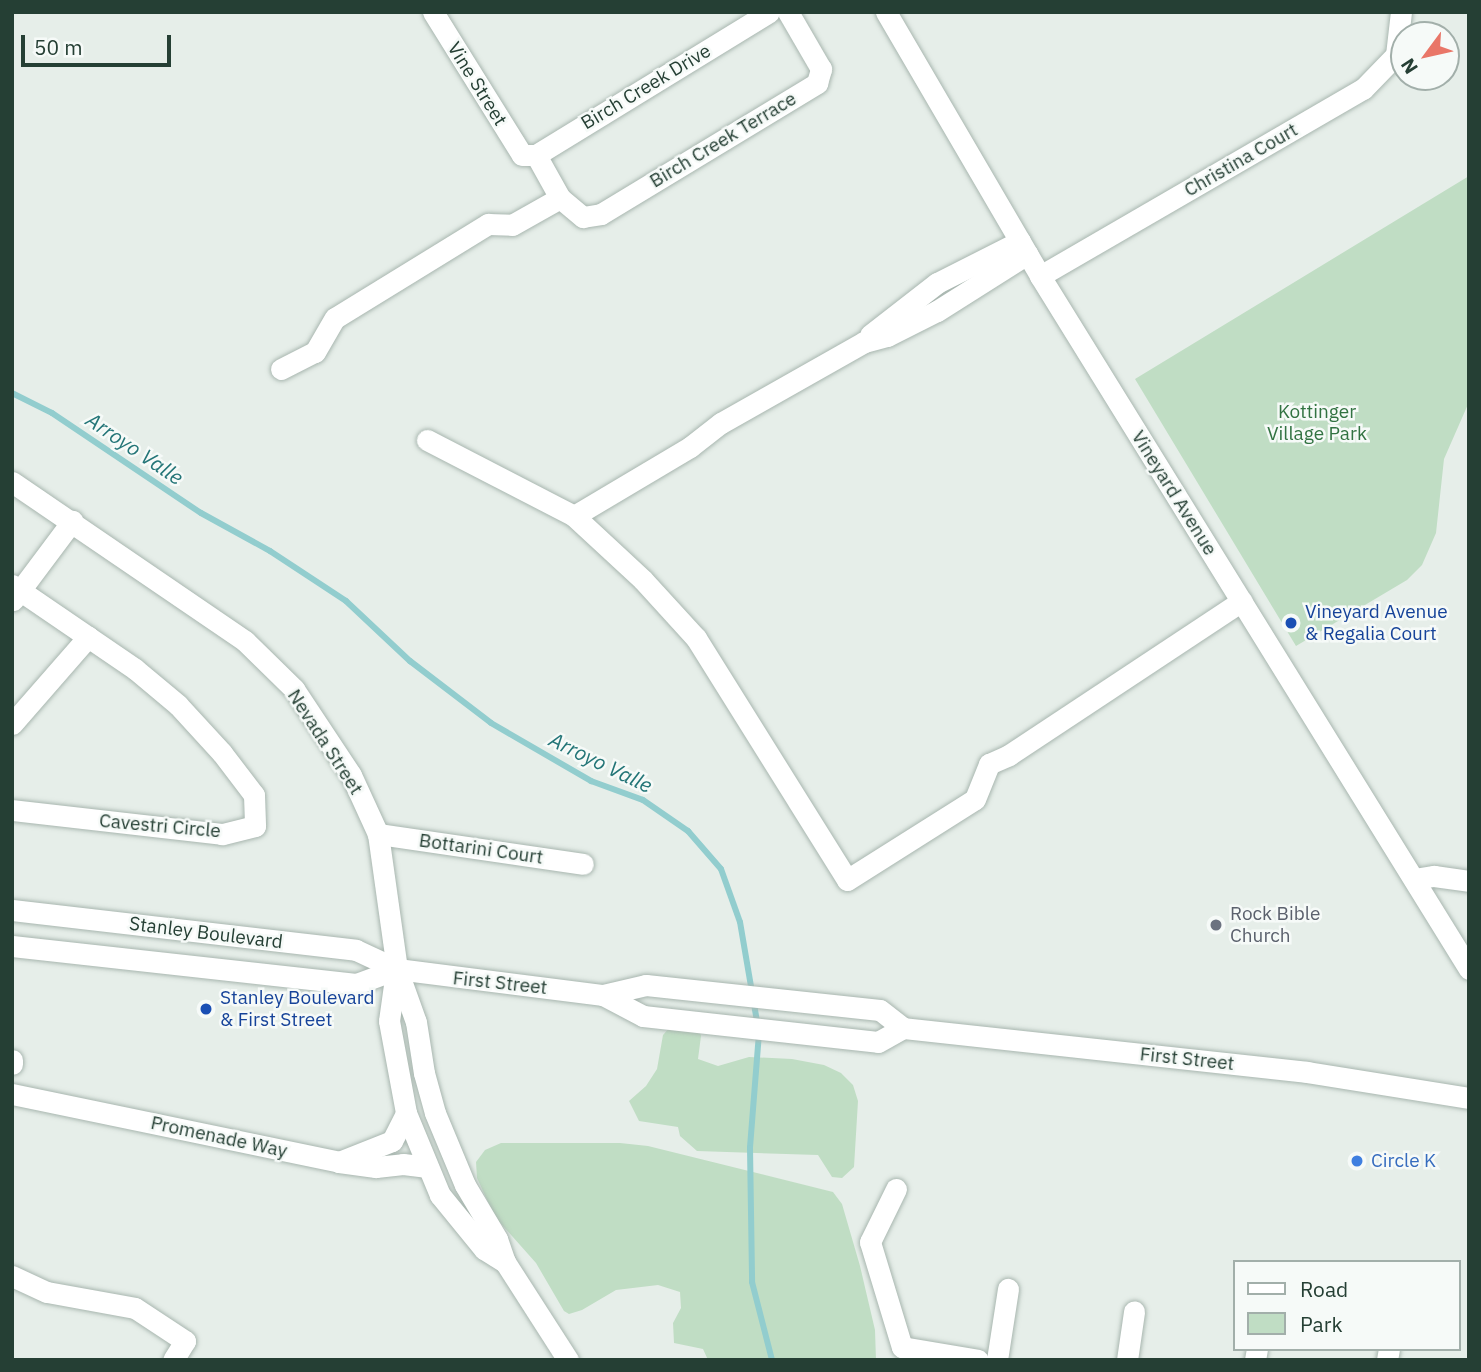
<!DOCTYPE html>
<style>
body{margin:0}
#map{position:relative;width:1481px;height:1372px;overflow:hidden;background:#e6eee9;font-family:"IBM Plex Sans",sans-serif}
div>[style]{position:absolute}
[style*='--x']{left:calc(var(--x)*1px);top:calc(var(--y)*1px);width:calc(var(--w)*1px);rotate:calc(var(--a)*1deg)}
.green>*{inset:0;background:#c0ddc4}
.stream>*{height:6px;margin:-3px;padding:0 3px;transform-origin:3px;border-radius:3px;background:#92cdce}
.roads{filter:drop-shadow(0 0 2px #a8b6af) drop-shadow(0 0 2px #a8b6af)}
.street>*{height:21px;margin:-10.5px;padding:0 10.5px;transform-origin:10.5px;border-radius:10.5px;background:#fff}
.secondary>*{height:21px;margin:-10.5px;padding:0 10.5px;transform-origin:10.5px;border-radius:10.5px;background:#fff}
.dots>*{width:19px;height:19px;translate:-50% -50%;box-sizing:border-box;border:4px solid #f6faf8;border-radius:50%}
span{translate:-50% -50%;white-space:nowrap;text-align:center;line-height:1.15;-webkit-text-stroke:5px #f6faf8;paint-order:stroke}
.street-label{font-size:19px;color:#253f34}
.park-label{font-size:19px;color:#327342}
.transit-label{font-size:19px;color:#164399}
.left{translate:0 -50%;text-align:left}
.worship-label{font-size:19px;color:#5b616d}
.shop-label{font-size:19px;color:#366cbe}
.water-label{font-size:21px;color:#237577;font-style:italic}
.frame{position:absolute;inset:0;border:14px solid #253f34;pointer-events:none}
.legend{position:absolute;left:1233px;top:1260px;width:228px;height:91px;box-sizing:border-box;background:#f6faf8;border:2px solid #a2afaa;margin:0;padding:9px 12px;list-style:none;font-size:21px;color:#253f34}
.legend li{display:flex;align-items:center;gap:14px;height:35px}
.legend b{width:35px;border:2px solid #a2afaa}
.north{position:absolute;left:1390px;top:21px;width:70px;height:70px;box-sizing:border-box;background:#f6faf8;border:2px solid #a2afaa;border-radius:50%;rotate:237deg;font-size:19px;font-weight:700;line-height:28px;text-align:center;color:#253f34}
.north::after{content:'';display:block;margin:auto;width:24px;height:32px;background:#e97668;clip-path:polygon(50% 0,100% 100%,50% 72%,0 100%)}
.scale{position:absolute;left:21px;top:35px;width:150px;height:32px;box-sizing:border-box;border:4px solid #253f34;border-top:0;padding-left:9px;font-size:21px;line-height:24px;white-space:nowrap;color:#253f34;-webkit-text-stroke:5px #f6faf8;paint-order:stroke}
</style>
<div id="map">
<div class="green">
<div style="clip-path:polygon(1469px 176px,1469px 402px,1444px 459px,1436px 533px,1422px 565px,1407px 580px,1296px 646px,1135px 379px)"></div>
<div style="clip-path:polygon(698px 1024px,701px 1036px,698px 1059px,718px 1066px,749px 1057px,792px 1059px,824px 1065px,841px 1073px,853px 1085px,858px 1101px,854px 1167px,842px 1178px,832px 1177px,818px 1155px,697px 1151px,680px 1136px,678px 1127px,639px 1121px,629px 1101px,646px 1086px,657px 1069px,663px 1035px,670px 1027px)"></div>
<div style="clip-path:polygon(501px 1143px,620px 1143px,648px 1146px,833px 1192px,842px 1204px,860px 1266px,875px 1330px,876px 1360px,708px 1360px,703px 1349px,674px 1343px,673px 1323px,681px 1308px,680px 1292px,658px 1285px,616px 1290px,582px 1310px,569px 1314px,564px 1311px,536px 1263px,495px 1217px,477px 1178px,476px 1162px,485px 1150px)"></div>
</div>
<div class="stream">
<div style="--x:12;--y:393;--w:45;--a:26.6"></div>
<div style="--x:52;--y:413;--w:179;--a:33.9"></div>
<div style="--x:201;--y:513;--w:79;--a:28.8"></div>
<div style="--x:270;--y:551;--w:91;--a:33.3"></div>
<div style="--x:346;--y:601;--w:88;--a:43.2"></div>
<div style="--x:410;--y:661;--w:102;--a:37.4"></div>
<div style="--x:491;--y:723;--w:116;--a:30.1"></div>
<div style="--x:591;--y:781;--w:55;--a:20.1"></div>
<div style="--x:643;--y:800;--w:55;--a:34.6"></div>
<div style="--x:688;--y:831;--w:50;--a:49"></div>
<div style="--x:721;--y:869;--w:56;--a:70.3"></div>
<div style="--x:740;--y:922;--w:113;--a:80.3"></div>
<div style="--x:759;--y:1033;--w:115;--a:94.5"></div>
<div style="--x:750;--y:1148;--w:134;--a:89.1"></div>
<div style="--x:752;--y:1282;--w:81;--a:75.6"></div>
</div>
<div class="roads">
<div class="street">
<div style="--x:433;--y:12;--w:168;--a:58.1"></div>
<div style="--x:522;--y:155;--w:14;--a:0"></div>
<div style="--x:536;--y:155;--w:273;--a:-31.5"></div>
<div style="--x:536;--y:155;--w:49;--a:60.8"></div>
<div style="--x:560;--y:198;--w:30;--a:40"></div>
<div style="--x:583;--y:217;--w:18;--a:-9"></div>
<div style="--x:601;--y:214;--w:253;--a:-31.2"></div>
<div style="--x:817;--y:83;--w:15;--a:-74"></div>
<div style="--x:821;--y:69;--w:66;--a:-120.1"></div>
<div style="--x:1040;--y:276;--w:373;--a:-30.1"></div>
<div style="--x:1363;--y:89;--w:47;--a:-45.9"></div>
<div style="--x:1396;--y:55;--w:43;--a:-83.4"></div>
<div style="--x:870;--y:335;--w:85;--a:-37.8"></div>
<div style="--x:937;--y:283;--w:93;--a:-26.8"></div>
<div style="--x:281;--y:369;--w:38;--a:-27"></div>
<div style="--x:315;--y:352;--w:39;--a:-60"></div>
<div style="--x:335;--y:318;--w:180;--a:-31.6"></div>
<div style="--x:488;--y:224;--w:24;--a:2"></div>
<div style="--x:512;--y:225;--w:55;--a:-29.4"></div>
<div style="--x:427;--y:440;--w:165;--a:27.3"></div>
<div style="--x:574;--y:516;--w:94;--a:42.8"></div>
<div style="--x:643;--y:580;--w:79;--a:47.6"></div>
<div style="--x:696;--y:638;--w:285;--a:58"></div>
<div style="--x:847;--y:880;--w:151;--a:-32.3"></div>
<div style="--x:975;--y:799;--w:38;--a:-68"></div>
<div style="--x:989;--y:764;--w:22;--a:-24"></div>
<div style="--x:1009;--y:755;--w:279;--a:-33.5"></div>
<div style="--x:12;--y:482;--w:282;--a:34.3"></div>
<div style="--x:245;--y:641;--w:69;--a:44.4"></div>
<div style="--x:294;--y:689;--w:103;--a:56.5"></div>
<div style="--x:351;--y:775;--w:65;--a:65.4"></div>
<div style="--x:378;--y:834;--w:136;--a:82"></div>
<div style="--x:574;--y:516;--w:135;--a:-30.7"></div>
<div style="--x:690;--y:447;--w:39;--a:-38"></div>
<div style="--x:721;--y:423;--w:164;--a:-29.5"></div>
<div style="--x:864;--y:342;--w:24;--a:-15"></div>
<div style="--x:887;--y:336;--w:56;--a:-26.6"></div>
<div style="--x:937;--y:311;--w:107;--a:-32.3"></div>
<div style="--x:12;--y:585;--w:149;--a:34.3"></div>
<div style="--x:135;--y:669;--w:56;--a:39.9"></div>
<div style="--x:178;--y:705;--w:65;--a:47.5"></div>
<div style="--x:222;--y:753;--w:53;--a:52.7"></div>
<div style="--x:254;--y:795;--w:31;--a:88"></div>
<div style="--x:255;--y:826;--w:34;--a:166"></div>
<div style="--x:222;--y:834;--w:211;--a:-173.5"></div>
<div style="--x:13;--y:600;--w:99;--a:-53.2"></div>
<div style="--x:12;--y:724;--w:116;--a:-48.9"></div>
<div style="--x:378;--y:834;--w:207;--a:8.3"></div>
<div style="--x:1414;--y:879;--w:20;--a:-9"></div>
<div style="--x:1434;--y:876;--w:35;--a:8"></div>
<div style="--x:12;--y:1060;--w:4;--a:90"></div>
<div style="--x:12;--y:1094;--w:334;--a:11.7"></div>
<div style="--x:339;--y:1162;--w:37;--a:8"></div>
<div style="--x:376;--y:1167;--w:27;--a:-6"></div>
<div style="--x:403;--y:1164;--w:25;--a:7"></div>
<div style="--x:896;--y:1189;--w:59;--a:116.1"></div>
<div style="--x:870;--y:1242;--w:110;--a:73.1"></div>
<div style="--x:902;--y:1347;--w:77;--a:9.7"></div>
<div style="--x:12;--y:1276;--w:38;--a:25"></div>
<div style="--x:47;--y:1292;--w:89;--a:10.3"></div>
<div style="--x:135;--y:1308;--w:60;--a:33.4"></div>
<div style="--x:185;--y:1341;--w:22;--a:122"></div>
<div style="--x:997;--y:1360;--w:72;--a:-81.2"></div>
<div style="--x:1127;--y:1360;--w:49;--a:-81.7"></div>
<div style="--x:1255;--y:1360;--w:11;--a:-80"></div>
<div style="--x:1387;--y:1360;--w:11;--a:-80"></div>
</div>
<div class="secondary">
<div style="--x:886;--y:12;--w:306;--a:59.7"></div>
<div style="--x:1040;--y:276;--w:815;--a:58.24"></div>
<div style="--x:12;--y:910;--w:346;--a:6.6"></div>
<div style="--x:356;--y:950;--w:45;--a:24.9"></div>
<div style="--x:397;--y:969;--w:208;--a:7.2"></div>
<div style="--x:603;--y:995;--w:45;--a:27.7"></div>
<div style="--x:643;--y:1016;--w:236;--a:6.3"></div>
<div style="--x:878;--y:1042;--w:29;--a:-29"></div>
<div style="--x:12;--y:946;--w:346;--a:6.3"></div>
<div style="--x:356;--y:984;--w:44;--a:-20.1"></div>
<div style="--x:397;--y:969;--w:56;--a:70.3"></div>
<div style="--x:416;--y:1022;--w:52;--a:81.1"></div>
<div style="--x:424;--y:1073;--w:41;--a:74.6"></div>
<div style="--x:435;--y:1113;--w:78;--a:67.4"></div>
<div style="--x:465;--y:1185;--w:63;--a:59.3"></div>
<div style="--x:497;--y:1239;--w:24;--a:71"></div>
<div style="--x:505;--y:1262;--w:117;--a:57.3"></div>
<div style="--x:396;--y:971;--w:50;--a:98"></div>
<div style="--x:389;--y:1021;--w:94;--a:79.5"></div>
<div style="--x:406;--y:1113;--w:89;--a:67.5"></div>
<div style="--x:440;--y:1195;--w:70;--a:50.8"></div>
<div style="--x:484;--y:1249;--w:25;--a:32"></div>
<div style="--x:603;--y:995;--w:44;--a:-13.1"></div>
<div style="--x:646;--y:985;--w:235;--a:6.1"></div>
<div style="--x:880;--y:1010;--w:29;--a:38"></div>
<div style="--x:903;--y:1028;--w:406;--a:6.2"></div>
<div style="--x:1307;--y:1072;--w:164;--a:9.1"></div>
<div style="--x:339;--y:1162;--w:57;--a:-21.6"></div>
<div style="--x:392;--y:1141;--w:31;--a:-63"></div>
</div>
</div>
<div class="dots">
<div style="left:1291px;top:623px;background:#1a4fb4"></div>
<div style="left:1216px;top:925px;background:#6b7280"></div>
<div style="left:206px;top:1009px;background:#1a4fb4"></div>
<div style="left:1357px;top:1161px;background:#3f7fe0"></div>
</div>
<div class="street-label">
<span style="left:477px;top:84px;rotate:58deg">Vine Street</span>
<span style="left:646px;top:87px;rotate:-31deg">Birch Creek Drive</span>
<span style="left:723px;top:140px;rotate:-31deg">Birch Creek Terrace</span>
<span style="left:1241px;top:160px;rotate:-30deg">Christina Court</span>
<span style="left:1174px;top:493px;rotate:58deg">Vineyard Avenue</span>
<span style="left:325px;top:742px;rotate:57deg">Nevada Street</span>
<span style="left:160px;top:826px;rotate:5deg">Cavestri Circle</span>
<span style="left:481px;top:849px;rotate:8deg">Bottarini Court</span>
<span style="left:206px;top:933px;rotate:7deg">Stanley Boulevard</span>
<span style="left:500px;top:983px;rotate:6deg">First Street</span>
<span style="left:1187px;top:1059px;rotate:6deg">First Street</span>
<span style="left:219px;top:1137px;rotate:12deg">Promenade Way</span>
</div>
<div class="park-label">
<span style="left:1317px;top:423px">Kottinger<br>Village Park</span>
</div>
<div class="transit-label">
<span class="left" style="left:1305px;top:623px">Vineyard Avenue<br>&amp; Regalia Court</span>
<span class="left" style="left:220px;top:1009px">Stanley Boulevard<br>&amp; First Street</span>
</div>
<div class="worship-label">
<span class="left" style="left:1230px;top:925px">Rock Bible<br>Church</span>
</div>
<div class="shop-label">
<span class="left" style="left:1371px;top:1161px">Circle K</span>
</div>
<div class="water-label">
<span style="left:135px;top:448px;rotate:34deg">Arroyo Valle</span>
<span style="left:601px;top:762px;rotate:26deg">Arroyo Valle</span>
</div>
<div class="frame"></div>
<ul class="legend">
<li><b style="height:9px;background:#fff"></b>Road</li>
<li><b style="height:19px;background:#c0ddc4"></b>Park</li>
</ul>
<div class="north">N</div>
<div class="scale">50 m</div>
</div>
